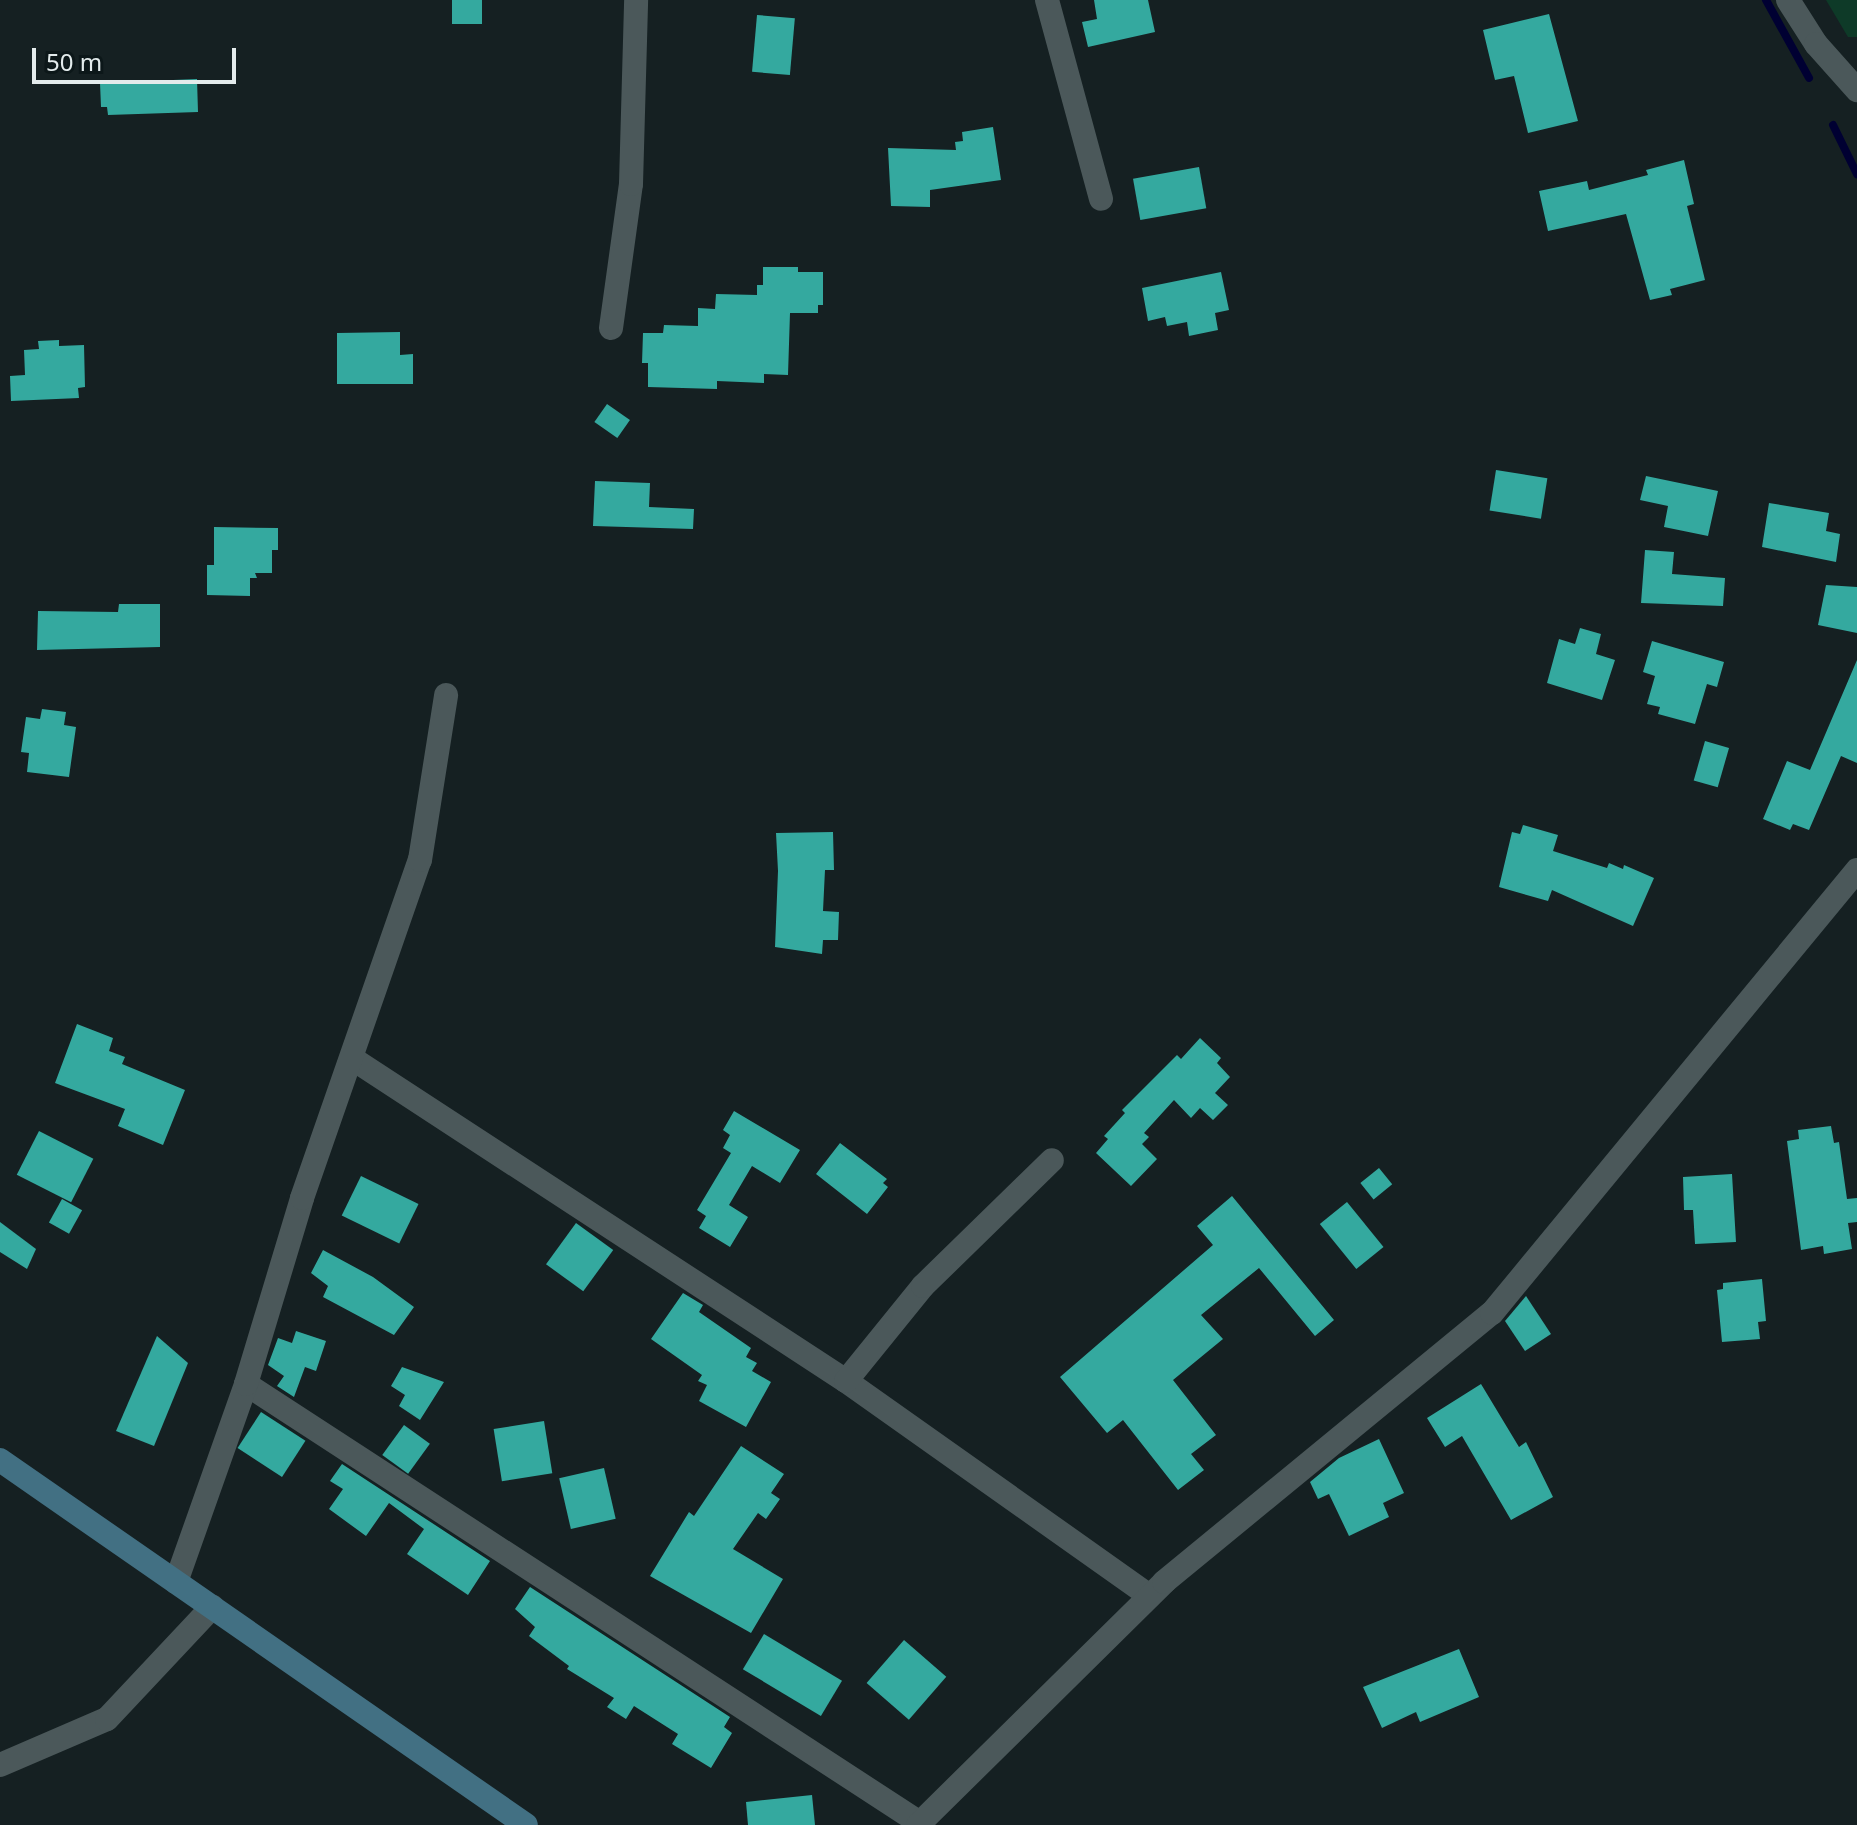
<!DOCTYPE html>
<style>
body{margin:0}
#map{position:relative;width:1857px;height:1825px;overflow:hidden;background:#152022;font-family:"Noto Sans",sans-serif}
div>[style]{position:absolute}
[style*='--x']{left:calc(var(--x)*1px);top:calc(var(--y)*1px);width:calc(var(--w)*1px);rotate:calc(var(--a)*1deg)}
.green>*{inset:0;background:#0e3a28}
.stream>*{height:8px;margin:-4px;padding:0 4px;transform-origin:4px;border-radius:4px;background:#000032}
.building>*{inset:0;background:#34a99f;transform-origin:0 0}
.minor>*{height:24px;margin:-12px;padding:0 12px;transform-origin:12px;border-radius:12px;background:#4b585a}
.tertiary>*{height:24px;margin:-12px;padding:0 12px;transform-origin:12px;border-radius:12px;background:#4b585a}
.secondary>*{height:24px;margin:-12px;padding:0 12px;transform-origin:12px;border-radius:12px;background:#427083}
span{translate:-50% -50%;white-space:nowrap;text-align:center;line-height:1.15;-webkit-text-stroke:8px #0c1719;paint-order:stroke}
.scale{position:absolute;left:32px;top:48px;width:204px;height:36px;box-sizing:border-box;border:4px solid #e3ebec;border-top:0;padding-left:10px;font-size:24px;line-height:28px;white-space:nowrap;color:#e3ebec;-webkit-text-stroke:6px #0c1719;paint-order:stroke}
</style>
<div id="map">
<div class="green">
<div style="clip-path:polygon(1826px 0,1857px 0,1857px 37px,1848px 37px)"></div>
</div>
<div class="stream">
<div style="--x:1766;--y:0;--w:89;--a:61.1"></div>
<div style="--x:1833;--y:125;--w:55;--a:63.9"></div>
</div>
<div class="building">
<div style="left:452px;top:0;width:30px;height:24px"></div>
<div style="clip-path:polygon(1094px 0,1148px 0,1155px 32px,1088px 47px,1082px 22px,1097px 19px)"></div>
<div style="clip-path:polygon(1549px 14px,1578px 121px,1528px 133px,1514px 76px,1495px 80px,1483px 30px)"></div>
<div style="left:757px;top:15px;width:38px;height:57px;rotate:5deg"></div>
<div style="clip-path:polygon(197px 79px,198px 112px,108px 115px,107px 107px,101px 107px,100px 83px)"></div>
<div style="clip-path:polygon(993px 127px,1001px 180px,930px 190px,930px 207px,891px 206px,888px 148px,956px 150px,955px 142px,963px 141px,962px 132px)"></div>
<div style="clip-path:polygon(1684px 160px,1694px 204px,1687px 206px,1705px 280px,1670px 289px,1672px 295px,1650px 300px,1626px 214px,1548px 231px,1539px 191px,1587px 181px,1589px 190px,1648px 175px,1646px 170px)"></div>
<div style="left:1199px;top:167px;width:42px;height:67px;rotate:80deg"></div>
<div style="clip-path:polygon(763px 267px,798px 267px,798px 272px,823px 272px,823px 305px,818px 305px,818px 313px,790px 313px,788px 375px,764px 374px,764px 383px,717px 381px,717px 389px,648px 387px,648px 363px,642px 363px,643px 333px,663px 333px,664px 325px,698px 326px,698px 308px,715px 309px,716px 294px,757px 295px,757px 285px,763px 285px)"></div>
<div style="clip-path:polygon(1221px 272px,1229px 310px,1215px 313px,1218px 330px,1189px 336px,1187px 322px,1167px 326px,1165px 317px,1148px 321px,1142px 288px)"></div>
<div style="clip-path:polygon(400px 332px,400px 355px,413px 354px,413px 384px,337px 384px,337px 333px)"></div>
<div style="clip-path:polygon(59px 340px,59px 346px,84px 345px,85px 387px,78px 388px,79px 398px,11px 401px,10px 376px,25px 375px,24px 350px,39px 349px,38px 341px)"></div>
<div style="left:607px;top:404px;width:28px;height:22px;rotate:35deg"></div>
<div style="left:1496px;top:470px;width:52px;height:41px;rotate:9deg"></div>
<div style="clip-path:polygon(1646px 476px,1718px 491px,1708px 536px,1664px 527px,1668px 506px,1640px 500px)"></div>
<div style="clip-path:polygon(595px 481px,650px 483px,649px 507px,694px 509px,693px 529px,593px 526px)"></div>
<div style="clip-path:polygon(1769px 503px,1829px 513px,1826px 531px,1840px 534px,1836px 562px,1762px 547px)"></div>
<div style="clip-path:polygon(214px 527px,278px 528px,278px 550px,272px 550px,272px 573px,255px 573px,257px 578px,250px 578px,250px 596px,207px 595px,207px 565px,214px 565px)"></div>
<div style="clip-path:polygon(1645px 550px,1674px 552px,1672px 574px,1725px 578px,1723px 606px,1641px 603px)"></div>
<div style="clip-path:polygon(1826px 585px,1857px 587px,1857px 633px,1818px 625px)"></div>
<div style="clip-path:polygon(119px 604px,160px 604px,160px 647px,37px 650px,38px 611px,118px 612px)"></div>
<div style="clip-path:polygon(1580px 628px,1601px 634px,1596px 654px,1615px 660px,1602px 700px,1547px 683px,1559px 639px,1575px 644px)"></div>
<div style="clip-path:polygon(1652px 641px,1724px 662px,1717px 687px,1707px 684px,1695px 724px,1658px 714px,1660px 707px,1647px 704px,1655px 676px,1643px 672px)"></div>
<div style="clip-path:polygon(1857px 660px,1857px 763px,1841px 756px,1809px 830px,1793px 824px,1790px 830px,1763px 819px,1787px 761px,1810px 770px)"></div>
<div style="clip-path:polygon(42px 709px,66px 712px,64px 725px,76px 727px,69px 777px,27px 772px,29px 753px,21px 752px,26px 717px,40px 719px)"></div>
<div style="left:1705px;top:741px;width:25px;height:41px;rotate:16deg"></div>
<div style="clip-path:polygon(1523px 825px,1558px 835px,1553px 851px,1607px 868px,1609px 863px,1623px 869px,1624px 865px,1654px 878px,1633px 926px,1552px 890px,1548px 901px,1499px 887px,1512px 832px,1520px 834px)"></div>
<div style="clip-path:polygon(833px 832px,834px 870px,825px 870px,823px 911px,839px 912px,838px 940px,823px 940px,822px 954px,775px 947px,778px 871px,776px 833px)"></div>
<div style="clip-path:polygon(77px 1024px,113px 1038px,109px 1051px,125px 1057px,122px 1064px,185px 1090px,163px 1145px,118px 1126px,125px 1109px,55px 1083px)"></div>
<div style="clip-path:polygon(1200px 1038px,1221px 1058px,1217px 1063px,1230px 1077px,1215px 1093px,1228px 1105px,1213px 1120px,1200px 1108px,1191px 1118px,1174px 1100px,1144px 1133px,1149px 1137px,1142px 1144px,1157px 1159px,1131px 1186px,1096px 1153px,1108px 1139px,1104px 1136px,1125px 1113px,1122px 1110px,1177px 1055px,1181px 1059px)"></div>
<div style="clip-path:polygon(734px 1111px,800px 1150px,780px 1183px,752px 1166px,729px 1205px,748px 1217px,730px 1247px,699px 1228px,706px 1216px,697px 1210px,731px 1153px,723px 1148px,730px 1135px,723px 1130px)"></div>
<div style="clip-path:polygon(1831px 1126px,1834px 1143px,1839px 1142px,1847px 1199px,1857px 1198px,1857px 1222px,1848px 1223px,1852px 1249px,1824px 1254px,1823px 1246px,1801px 1250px,1787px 1141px,1799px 1139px,1798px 1130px)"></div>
<div style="left:39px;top:1131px;width:61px;height:49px;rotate:27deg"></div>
<div style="clip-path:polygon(840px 1143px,887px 1179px,883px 1183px,888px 1187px,867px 1214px,816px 1174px)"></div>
<div style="left:1379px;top:1168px;width:21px;height:24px;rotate:51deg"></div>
<div style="clip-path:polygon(1732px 1174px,1736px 1242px,1695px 1244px,1693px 1210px,1684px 1210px,1683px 1177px)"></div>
<div style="left:361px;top:1176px;width:64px;height:44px;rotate:26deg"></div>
<div style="clip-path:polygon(1232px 1196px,1334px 1320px,1315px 1336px,1259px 1268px,1201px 1315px,1223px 1339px,1173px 1380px,1216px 1435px,1191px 1454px,1204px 1470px,1178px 1490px,1123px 1420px,1107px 1433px,1060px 1377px,1213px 1245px,1197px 1226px)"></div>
<div style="left:62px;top:1199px;width:23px;height:27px;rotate:29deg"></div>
<div style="left:1347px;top:1202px;width:58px;height:35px;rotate:51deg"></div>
<div style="clip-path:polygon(0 1222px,36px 1249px,27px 1269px,0 1252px)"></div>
<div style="left:576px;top:1223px;width:46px;height:51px;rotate:36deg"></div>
<div style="clip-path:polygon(323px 1250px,373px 1277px,414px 1307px,394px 1335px,323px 1297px,328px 1286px,311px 1273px)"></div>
<div style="clip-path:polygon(1762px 1279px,1766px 1321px,1758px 1322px,1760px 1339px,1722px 1342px,1717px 1290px,1723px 1289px,1723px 1283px)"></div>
<div style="clip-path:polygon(683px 1293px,703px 1305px,699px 1312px,751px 1348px,746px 1357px,757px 1363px,752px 1371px,771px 1382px,746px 1427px,699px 1401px,707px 1385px,698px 1381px,702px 1375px,651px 1339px)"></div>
<div style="clip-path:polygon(1526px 1296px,1551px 1334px,1525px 1351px,1505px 1321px)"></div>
<div style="clip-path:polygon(296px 1331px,326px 1341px,316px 1371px,305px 1367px,294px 1397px,277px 1386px,284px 1376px,268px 1365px,278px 1338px,292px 1343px)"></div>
<div style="clip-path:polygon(157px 1336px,188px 1363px,154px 1446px,116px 1431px)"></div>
<div style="clip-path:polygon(402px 1367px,444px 1382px,420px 1420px,399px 1406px,405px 1395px,391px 1386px)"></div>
<div style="clip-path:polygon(1481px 1384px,1519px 1447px,1526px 1442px,1553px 1497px,1511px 1520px,1462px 1436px,1445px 1447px,1427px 1418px)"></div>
<div style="left:261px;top:1412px;width:53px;height:43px;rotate:33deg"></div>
<div style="left:544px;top:1421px;width:53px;height:51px;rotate:81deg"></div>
<div style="left:404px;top:1425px;width:32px;height:37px;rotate:36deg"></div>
<div style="clip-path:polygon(1379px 1439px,1404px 1493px,1383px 1503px,1389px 1517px,1349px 1536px,1329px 1494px,1318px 1499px,1310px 1482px,1339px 1458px)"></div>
<div style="clip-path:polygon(741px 1446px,784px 1474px,771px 1493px,780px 1499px,766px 1519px,758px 1513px,733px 1549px,783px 1579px,751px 1633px,650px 1576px,689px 1512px,694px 1516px)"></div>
<div style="clip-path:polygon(342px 1464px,490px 1561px,468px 1595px,407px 1554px,424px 1529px,389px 1503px,366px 1536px,329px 1509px,343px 1489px,330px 1481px)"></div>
<div style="left:604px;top:1468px;width:52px;height:46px;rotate:77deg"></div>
<div style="clip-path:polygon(530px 1587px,730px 1717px,724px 1727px,732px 1733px,711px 1768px,672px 1744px,678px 1734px,634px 1706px,626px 1719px,607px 1707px,614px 1698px,567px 1669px,569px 1666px,529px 1636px,535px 1627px,515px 1609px)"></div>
<div style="left:764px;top:1634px;width:91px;height:41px;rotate:31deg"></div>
<div style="left:904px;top:1640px;width:56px;height:57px;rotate:41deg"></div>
<div style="clip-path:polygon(1459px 1649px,1479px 1697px,1420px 1722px,1416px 1712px,1382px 1728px,1363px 1687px)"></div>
<div style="clip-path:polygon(812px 1795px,815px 1825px,748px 1825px,746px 1802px)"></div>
</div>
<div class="minor">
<div style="--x:1047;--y:0;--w:206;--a:74.8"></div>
<div style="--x:1788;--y:0;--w:52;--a:57.5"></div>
<div style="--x:1816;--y:44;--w:62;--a:48.3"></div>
<div style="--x:611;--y:328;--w:145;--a:-82.1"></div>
<div style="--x:631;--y:184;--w:184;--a:-88.4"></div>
<div style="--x:353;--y:1059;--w:589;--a:33.15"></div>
<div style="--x:846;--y:1381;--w:372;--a:35.3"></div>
<div style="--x:846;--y:1381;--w:122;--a:-51"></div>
<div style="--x:923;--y:1286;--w:180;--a:-44.3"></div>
<div style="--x:246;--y:1384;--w:804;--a:33.08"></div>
<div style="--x:176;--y:1582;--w:210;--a:-70.5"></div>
<div style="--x:246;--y:1384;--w:194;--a:-73.2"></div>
<div style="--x:302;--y:1198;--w:358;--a:-70.8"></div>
<div style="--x:420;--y:860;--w:167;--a:-81"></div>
<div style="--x:0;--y:1765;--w:116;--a:-23.3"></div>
<div style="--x:107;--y:1719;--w:154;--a:-46.8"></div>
</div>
<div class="tertiary">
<div style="--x:918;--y:1825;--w:346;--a:-44.6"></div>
<div style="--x:1164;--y:1582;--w:424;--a:-39.4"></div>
<div style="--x:1492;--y:1313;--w:574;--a:-50.51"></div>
</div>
<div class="secondary">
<div style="--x:0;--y:1460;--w:640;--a:34.76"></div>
</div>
<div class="scale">50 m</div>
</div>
